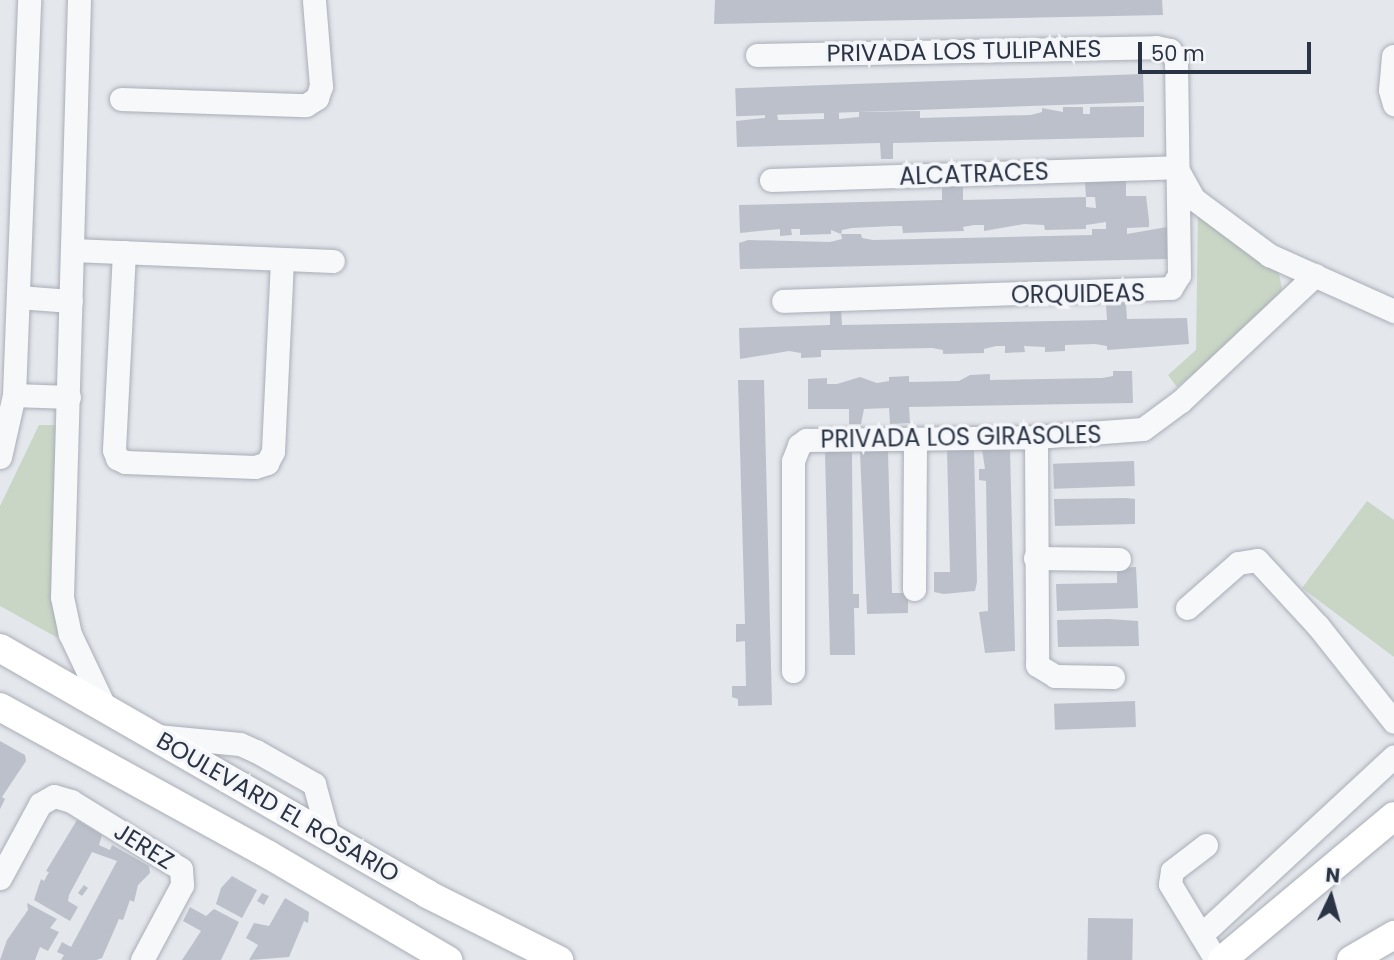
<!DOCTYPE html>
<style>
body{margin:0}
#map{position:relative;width:1394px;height:960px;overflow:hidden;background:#e4e7ec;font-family:Poppins,sans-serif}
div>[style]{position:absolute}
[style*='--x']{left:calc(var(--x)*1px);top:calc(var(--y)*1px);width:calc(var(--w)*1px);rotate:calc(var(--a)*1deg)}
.green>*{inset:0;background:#c9d6c5}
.building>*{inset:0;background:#bbc0ca;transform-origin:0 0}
.roads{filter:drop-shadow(0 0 2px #a9aeb7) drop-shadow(0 0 2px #a9aeb7)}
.minor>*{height:23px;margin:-11.5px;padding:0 11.5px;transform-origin:11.5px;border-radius:11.5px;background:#f7f8fa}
.major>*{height:28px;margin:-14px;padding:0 14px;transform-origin:14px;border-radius:14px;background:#fff}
span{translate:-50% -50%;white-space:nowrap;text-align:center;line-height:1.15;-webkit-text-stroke:7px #f4f6f9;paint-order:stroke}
.street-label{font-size:24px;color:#2b3445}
.north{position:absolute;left:1296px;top:862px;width:70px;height:70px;-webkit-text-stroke:5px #f4f6f9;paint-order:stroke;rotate:5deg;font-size:19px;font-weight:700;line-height:28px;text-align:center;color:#2b3445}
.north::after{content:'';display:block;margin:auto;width:24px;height:32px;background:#2b3445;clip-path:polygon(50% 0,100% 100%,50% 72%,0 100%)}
.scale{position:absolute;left:1138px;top:42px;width:173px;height:32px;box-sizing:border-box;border:4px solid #2b3445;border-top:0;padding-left:9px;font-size:21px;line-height:24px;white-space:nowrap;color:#2b3445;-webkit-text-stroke:5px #f4f6f9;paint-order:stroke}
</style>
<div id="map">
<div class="green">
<div style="clip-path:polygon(1198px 215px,1278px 268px,1282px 289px,1269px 312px,1177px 387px,1168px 375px,1196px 350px)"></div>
<div style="clip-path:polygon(39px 425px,56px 425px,51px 571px,58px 638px,0 606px,0 506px)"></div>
<div style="clip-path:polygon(1367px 501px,1394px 520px,1394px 657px,1302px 588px)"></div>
</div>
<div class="building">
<div style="clip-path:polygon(715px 0,1162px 0,1163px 15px,714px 24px)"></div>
<div style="left:1143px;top:74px;width:28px;height:408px;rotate:88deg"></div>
<div style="clip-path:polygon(1144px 106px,1144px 137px,893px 143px,893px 159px,881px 159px,880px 143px,737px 147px,736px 121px,765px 118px,765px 114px,777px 114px,778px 120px,787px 120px,824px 119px,824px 113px,839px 112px,839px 119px,859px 117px,859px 112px,920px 111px,920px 118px,1031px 115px,1042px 112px,1042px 108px,1063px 112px,1063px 107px,1083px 107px,1083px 114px,1090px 114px,1090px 107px)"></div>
<div style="clip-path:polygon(1126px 180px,1126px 196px,1146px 196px,1149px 220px,1149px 227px,1127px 228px,1127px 234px,1167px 227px,1168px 259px,740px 269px,739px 243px,748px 240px,830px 242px,842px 239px,841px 234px,861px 234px,862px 238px,873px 240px,1092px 235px,1092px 229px,1106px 229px,1106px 222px,1086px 225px,1086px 229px,1045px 230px,1044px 225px,1024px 224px,984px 231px,984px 225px,974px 225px,963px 227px,964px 231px,903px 233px,902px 226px,893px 226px,852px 228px,842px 230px,841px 234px,831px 230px,831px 234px,800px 235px,800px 229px,791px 229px,792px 235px,780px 236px,780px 229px,740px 233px,739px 205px,942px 200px,942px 185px,963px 184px,963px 200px,1086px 197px,1086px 207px,1096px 208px,1095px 197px,1086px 197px,1085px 182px)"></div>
<div style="clip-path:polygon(1126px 303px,1127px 319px,1187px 318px,1189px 344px,1107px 350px,1107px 346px,1095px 344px,1065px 345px,1065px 351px,1045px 352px,1045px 347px,1024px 346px,1025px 352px,1005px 353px,1005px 346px,996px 346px,984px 349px,984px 353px,943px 354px,943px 350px,932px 348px,830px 350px,821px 350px,821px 357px,801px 358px,801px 353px,789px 351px,740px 359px,739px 328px,830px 325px,830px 310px,841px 309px,842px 325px,1107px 320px,1106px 304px)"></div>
<div style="clip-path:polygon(1113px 371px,1132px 371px,1133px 403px,909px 407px,910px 423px,890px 424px,889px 408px,864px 409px,861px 424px,849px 424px,849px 409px,808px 409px,808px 379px,827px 378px,827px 384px,837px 384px,860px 377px,877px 383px,889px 381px,889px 377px,909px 376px,909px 382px,959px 381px,970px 375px,990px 374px,990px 380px,1102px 378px,1113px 376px)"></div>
<div style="clip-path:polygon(738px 380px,764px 380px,772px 705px,738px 706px,738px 699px,732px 697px,732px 686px,746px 686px,745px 641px,736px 642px,736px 624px,745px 624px)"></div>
<div style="clip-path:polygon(1010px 448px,1015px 651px,985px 653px,979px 612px,988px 611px,986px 481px,979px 480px,979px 469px,985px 469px,982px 449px)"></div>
<div style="clip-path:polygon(947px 449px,974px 449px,977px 582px,975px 591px,944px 594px,934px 592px,934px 572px,950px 572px)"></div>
<div style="clip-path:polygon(888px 451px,892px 593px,908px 593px,908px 613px,867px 614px,860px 452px)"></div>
<div style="clip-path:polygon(825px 452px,852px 452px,853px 594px,859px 594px,859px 608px,854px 608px,855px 655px,830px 655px)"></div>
<div style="left:1134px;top:461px;width:25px;height:81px;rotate:88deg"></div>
<div style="clip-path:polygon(1127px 498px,1135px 499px,1135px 524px,1055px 526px,1054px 499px)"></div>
<div style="clip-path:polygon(1136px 567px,1138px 608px,1057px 611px,1056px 584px,1117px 583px,1117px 568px)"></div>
<div style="clip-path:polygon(1109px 619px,1138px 621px,1139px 646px,1058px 647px,1057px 620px)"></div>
<div style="left:1135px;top:701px;width:26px;height:81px;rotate:88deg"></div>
<div style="clip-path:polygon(0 741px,25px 755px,26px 761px,2px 797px,5px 799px,0 809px)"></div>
<div style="clip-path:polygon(77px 820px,102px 835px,99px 845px,110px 850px,112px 845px,149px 866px,150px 873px,138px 885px,134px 902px,130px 900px,123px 920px,119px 919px,102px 958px,96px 960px,61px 960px,64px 955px,57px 952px,62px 942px,71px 947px,117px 861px,92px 852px,69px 895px,68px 901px,78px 907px,70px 921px,34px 900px,41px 879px,44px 881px,49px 872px,46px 871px)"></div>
<div style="clip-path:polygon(232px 876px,257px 890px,242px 918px,216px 904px,221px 888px)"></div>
<div style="left:84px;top:885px;width:5px;height:10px;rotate:37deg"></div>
<div style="clip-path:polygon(262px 893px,269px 896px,264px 905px,257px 901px)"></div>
<div style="clip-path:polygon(285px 898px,309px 912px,308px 923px,304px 921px,289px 957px,249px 960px,258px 945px,246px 938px,254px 923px,269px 926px)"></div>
<div style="clip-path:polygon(27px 903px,57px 919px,50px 928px,59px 932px,48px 951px,40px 947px,35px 960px,0 960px,7px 940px,28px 910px)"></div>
<div style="clip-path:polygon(190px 907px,206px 916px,214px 909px,239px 922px,221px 960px,182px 960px,201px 931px,183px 921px)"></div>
<div style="left:1088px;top:918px;width:45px;height:42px;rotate:1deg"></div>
</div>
<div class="roads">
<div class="minor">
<div style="--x:79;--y:0;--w:597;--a:91.63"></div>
<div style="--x:62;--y:597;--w:38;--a:78"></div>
<div style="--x:70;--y:634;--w:82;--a:64.7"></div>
<div style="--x:757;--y:55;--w:399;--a:-1.1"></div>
<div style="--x:1156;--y:47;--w:14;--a:12"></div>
<div style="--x:1170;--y:50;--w:12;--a:59"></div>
<div style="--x:1176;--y:60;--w:215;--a:89.2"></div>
<div style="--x:1179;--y:275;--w:15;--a:122"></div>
<div style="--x:1171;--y:288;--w:388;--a:178.1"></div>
<div style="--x:1393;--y:56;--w:34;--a:95"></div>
<div style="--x:1390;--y:90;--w:15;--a:74"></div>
<div style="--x:121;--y:99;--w:185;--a:1.9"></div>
<div style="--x:306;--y:105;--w:13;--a:-32"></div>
<div style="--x:317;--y:98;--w:13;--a:-72"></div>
<div style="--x:321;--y:86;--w:86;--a:-94.7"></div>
<div style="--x:771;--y:180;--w:405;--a:-1.8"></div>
<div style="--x:1176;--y:167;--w:37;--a:61"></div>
<div style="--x:1194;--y:199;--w:94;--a:36.7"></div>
<div style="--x:1269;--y:255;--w:137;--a:24.1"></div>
<div style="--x:72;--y:250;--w:261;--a:2.4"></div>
<div style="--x:124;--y:252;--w:198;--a:92.9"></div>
<div style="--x:114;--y:450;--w:9;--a:69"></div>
<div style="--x:117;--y:458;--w:9;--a:27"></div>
<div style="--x:125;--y:462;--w:130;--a:2.2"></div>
<div style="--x:255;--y:467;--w:13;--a:-18"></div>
<div style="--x:267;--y:463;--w:13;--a:-63"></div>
<div style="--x:273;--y:451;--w:192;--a:-87.3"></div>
<div style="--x:18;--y:297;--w:53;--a:4.3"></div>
<div style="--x:14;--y:395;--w:55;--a:2.1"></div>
<div style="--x:1036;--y:437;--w:228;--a:89.7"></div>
<div style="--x:1037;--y:665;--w:21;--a:31"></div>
<div style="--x:1055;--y:676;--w:58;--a:1"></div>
<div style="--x:0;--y:457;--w:64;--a:-77.3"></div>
<div style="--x:14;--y:395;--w:395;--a:-87.8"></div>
<div style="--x:1035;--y:558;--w:84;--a:0.7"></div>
<div style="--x:914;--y:589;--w:150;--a:-89.6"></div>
<div style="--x:1187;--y:608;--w:68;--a:-41.4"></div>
<div style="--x:1238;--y:563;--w:19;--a:-9"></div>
<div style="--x:1257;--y:560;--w:90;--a:47.3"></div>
<div style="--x:1318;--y:626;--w:122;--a:51.6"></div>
<div style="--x:793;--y:671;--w:210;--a:-90"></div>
<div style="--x:793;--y:461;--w:17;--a:-69"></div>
<div style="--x:799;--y:445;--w:9;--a:-36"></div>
<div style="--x:806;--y:440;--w:230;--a:-0.7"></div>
<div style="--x:1036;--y:437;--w:107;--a:-4.3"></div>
<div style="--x:1143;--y:429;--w:47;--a:-36.4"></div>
<div style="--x:1181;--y:401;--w:184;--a:-43.2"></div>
<div style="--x:157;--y:736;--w:83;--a:5.5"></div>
<div style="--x:240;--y:744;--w:17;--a:24"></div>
<div style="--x:256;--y:751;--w:67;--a:29.6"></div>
<div style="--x:314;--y:784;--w:53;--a:74.6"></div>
<div style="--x:1206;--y:845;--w:43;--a:142.6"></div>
<div style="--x:1172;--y:871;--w:13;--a:99"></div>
<div style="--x:1170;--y:884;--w:89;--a:58.8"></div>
<div style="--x:0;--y:878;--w:84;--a:-61.6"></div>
<div style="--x:40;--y:804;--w:16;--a:-30"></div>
<div style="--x:54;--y:796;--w:18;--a:16"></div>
<div style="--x:71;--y:801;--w:129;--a:31.7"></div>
<div style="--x:181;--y:869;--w:16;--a:86"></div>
<div style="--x:182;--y:885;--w:85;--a:118.1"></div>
<div style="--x:1201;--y:935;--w:263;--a:-42.8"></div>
</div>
<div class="major">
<div style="--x:0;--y:648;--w:493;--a:29.9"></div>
<div style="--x:427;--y:894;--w:148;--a:26.6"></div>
<div style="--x:0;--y:707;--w:307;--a:28.8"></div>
<div style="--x:269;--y:855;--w:208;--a:30.4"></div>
<div style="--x:1222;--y:960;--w:224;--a:-39.9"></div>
<div style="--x:1351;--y:960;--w:50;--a:-30.2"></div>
</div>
</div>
<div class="street-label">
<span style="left:964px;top:51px;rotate:-1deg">PRIVADA LOS TULIPANES</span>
<span style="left:974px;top:174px;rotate:-2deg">ALCATRACES</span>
<span style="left:1078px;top:294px;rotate:-1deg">ORQUIDEAS</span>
<span style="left:961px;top:437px;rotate:-1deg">PRIVADA LOS GIRASOLES</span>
<span style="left:278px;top:807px;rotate:30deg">BOULEVARD EL ROSARIO</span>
<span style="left:144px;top:846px;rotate:32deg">JEREZ</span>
</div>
<div class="north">N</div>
<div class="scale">50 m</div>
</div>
